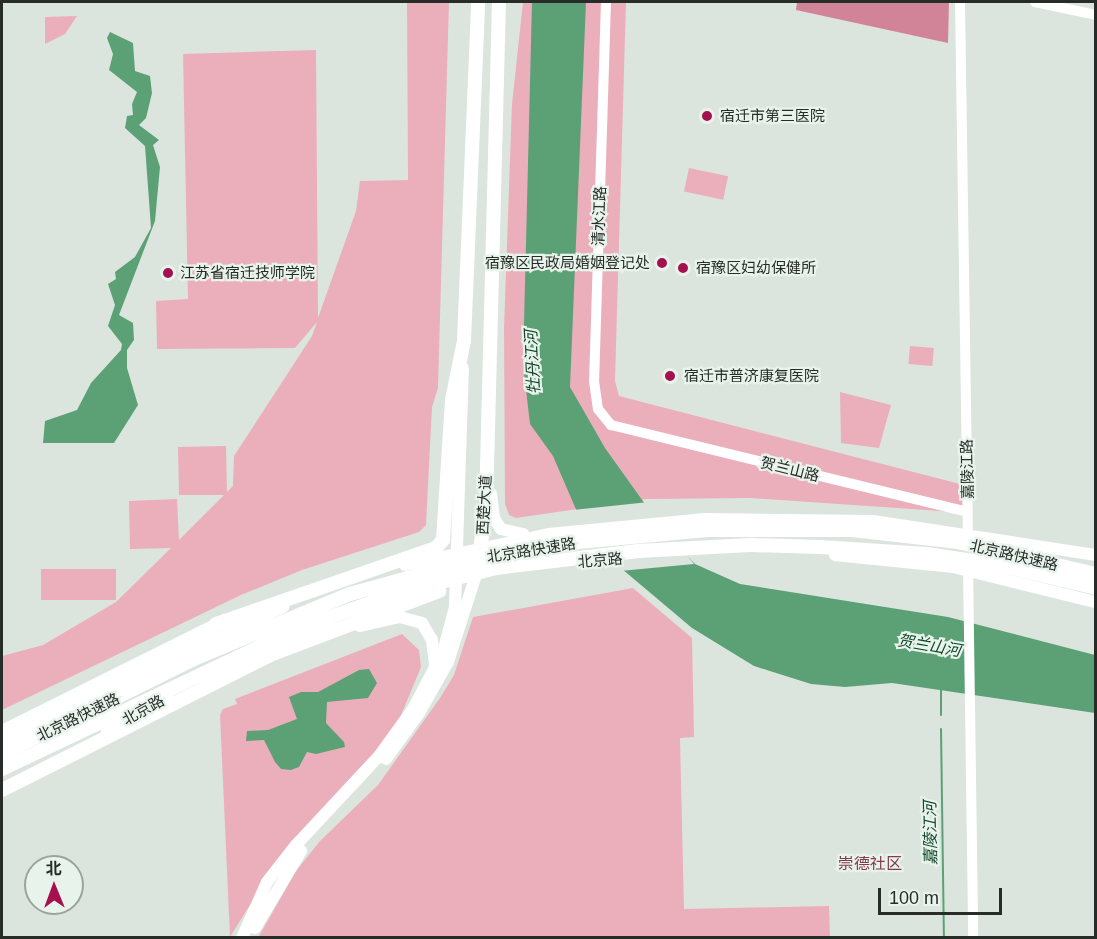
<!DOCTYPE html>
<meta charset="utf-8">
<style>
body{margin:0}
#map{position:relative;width:1097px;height:939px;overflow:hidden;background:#dbe5de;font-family:Arial,"Noto Sans SC",sans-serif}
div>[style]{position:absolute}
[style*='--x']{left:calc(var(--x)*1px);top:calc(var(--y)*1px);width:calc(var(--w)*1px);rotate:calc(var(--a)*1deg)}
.green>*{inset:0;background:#ebafbc;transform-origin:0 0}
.forest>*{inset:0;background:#d18497}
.water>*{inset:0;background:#5ca175}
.pier>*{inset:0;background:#dbe5de}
.stream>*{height:2px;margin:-1px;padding:0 1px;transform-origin:1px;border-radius:1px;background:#5ca175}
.secondary>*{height:10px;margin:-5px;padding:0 5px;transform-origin:5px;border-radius:5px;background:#fff}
.primary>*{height:12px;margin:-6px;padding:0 6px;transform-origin:6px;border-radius:6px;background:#fff}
.highway>*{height:14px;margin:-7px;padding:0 7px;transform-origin:7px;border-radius:7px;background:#fff}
.dots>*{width:16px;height:16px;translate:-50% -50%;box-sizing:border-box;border:3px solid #e8f3eb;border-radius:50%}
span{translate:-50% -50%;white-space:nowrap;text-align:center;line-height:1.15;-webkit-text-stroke:4.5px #e8f3eb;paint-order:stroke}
.poi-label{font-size:15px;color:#282c29}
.left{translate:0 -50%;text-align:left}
.right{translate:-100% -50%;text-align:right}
.street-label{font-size:15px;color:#282c29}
.water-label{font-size:16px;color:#104628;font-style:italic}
.neighbourhood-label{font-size:16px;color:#813a4e}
.frame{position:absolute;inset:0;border:3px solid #282c29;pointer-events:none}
.north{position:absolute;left:24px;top:855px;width:60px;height:60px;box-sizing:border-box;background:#e8f3eb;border:2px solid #9ba39d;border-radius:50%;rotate:359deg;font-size:16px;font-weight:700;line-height:24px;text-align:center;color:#282c29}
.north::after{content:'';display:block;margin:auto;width:21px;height:27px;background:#a5114f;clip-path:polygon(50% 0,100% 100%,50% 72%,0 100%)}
.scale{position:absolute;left:878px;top:888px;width:124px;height:27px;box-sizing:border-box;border:3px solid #282c29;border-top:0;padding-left:8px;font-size:18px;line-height:21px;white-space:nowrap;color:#282c29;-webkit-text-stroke:4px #e8f3eb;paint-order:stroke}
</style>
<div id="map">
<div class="green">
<div style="clip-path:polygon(407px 2px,449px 2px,438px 388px,432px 407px,426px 525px,419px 532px,302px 570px,241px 595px,2px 710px,2px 656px,43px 645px,116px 602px,171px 548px,130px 549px,129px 501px,177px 499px,179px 540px,224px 495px,179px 495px,178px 447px,226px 446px,227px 492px,233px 486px,234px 456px,312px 336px,317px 322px,295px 348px,157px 349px,156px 301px,188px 299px,183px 54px,316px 50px,318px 318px,356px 211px,360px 181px,408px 180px)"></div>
<div style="clip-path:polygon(523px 2px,626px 2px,615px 381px,619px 396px,964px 485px,964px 503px,955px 512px,750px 498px,647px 499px,516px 518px,509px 515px,505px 504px,504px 328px,512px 104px)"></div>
<div style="clip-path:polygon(77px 16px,65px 34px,45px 44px,45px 17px)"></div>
<div style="left:689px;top:168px;width:40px;height:24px;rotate:12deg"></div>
<div style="left:910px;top:346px;width:24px;height:18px;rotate:5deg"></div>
<div style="clip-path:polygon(840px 392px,891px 405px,879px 448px,841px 443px)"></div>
<div style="left:116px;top:569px;width:31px;height:75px;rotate:90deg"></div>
<div style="clip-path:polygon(633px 588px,692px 638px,694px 737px,680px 738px,684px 909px,829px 906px,830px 937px,258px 938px,296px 871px,320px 841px,378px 785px,440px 698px,454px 675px,473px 617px)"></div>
<div style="clip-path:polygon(402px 634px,419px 650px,421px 667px,397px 725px,352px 780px,283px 852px,230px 937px,220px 715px,223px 709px,237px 704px,235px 699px)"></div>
</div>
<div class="forest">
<div style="clip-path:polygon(797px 2px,949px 2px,948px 43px,796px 10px)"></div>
</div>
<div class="water">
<div style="clip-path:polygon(532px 2px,586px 2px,570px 387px,605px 448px,670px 539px,695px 564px,740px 584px,948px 617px,1095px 655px,1095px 713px,892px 683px,845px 687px,811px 684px,754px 666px,692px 628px,622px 569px,578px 514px,553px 456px,530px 424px,523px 364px)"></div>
<div style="clip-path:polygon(110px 32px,133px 43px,135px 71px,150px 76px,152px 93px,146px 118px,139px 125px,159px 140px,153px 145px,160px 167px,155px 221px,119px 315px,133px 323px,134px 340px,127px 350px,127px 368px,138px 405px,114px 443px,43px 443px,45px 421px,77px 410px,91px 383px,121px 350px,122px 344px,108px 326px,115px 305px,108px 284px,116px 279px,115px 272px,135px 257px,151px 228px,145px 146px,125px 128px,127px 116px,133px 115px,132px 104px,137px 92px,109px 70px,113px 54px,107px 38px)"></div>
<div style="clip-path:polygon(369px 669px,377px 683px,368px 698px,327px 702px,326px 723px,344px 742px,345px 747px,316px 754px,307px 752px,299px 767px,291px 770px,281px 769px,275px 762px,264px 740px,246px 741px,247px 731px,268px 730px,297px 719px,289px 697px,301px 692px,318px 692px,359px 670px)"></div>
</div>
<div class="pier">
<div style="clip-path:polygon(649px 502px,672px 537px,694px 564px,620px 571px,573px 510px)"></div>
</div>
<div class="stream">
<div style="--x:941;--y:688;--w:27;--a:90"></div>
<div style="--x:941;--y:729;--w:209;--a:89.2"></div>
</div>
<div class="secondary">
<div style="--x:606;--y:2;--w:379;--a:91.8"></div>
<div style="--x:594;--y:381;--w:28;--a:82"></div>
<div style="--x:598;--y:409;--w:21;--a:51"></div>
<div style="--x:611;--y:425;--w:367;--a:13.7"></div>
<div style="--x:960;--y:2;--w:539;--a:89.15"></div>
<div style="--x:1035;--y:2;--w:62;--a:12"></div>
<div style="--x:968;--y:563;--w:375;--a:89.2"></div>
</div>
<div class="primary">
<div style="--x:491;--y:494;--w:24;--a:83"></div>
<div style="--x:494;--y:518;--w:13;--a:58"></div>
<div style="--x:501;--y:529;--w:23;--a:13"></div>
<div style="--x:835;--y:555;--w:119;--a:5.8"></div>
<div style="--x:953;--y:567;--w:147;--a:13.8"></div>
<div style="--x:405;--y:565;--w:147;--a:-12.1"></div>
<div style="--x:549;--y:534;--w:157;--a:-5.5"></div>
<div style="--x:705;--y:519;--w:168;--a:0.7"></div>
<div style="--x:873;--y:521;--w:226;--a:8.7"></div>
<div style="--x:360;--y:626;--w:41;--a:-12.7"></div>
<div style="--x:400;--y:617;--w:23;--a:15"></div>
<div style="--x:422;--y:623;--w:20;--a:60"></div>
<div style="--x:432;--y:640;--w:24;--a:83"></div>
<div style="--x:278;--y:645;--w:55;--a:-22.4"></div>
<div style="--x:107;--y:730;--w:69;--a:-28.4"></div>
<div style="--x:2;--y:744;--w:313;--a:-26"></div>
<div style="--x:386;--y:759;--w:57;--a:-54.3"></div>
<div style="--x:419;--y:713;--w:59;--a:-60.4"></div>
<div style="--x:448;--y:662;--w:88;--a:-72.2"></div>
<div style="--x:255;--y:928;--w:90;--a:-59.1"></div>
<div style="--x:242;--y:938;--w:61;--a:-65.9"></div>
<div style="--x:267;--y:882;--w:47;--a:-51.9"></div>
<div style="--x:296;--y:845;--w:122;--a:-47"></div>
<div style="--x:379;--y:756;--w:58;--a:-54.1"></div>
<div style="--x:413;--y:709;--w:64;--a:-62.2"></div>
<div style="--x:443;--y:652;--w:47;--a:-75.1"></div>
<div style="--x:455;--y:607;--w:239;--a:-88.1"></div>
</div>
<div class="highway">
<div style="--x:478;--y:564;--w:58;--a:-82"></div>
<div style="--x:486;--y:507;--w:505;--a:-88.53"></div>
<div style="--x:216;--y:624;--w:233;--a:-19.1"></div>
<div style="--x:436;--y:548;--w:11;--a:-49"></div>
<div style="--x:443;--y:540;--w:140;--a:-86.3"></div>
<div style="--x:452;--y:400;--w:60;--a:-78.5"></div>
<div style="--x:464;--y:341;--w:339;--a:-87.6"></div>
<div style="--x:2;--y:732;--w:249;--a:-26.5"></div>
<div style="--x:2;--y:754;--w:216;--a:-26.3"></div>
<div style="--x:196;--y:658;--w:167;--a:-22.6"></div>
<div style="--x:350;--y:594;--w:142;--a:-15.5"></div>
<div style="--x:487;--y:556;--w:82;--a:-9.1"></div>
<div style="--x:568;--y:543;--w:142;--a:-5.3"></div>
<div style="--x:709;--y:530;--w:143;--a:0"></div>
<div style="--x:852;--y:530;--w:107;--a:6.5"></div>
<div style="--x:958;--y:542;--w:142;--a:13.1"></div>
<div style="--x:2;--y:769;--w:329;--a:-25.4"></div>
<div style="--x:299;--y:628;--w:109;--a:-19.3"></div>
<div style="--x:402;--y:592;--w:97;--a:-14.3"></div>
<div style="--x:496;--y:568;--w:143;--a:-6.8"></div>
<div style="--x:638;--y:551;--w:112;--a:-3.1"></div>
<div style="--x:750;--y:545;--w:70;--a:1.6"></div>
<div style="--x:820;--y:547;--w:107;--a:3.7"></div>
<div style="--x:927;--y:554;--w:68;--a:8.5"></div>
<div style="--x:994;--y:564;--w:105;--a:13.2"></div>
<div style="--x:2;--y:790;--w:300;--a:-26.7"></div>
<div style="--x:270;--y:655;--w:181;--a:-20.7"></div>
</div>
<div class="dots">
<div style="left:707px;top:116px;background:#a5114f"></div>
<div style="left:662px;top:263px;background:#a5114f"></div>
<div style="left:683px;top:268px;background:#a5114f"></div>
<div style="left:168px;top:273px;background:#a5114f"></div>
<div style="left:670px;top:376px;background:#a5114f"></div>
</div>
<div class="poi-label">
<span class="left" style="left:720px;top:116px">宿迁市第三医院</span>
<span class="right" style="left:650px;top:263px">宿豫区民政局婚姻登记处</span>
<span class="left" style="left:696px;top:268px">宿豫区妇幼保健所</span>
<span class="left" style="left:180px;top:273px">江苏省宿迁技师学院</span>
<span class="left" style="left:684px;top:376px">宿迁市普济康复医院</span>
</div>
<div class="street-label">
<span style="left:599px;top:216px;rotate:-88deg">清水江路</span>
<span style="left:790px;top:469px;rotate:14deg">贺兰山路</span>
<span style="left:967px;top:469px;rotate:-91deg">嘉陵江路</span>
<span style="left:484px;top:505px;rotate:-87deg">西楚大道</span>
<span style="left:531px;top:550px;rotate:-9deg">北京路快速路</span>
<span style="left:1014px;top:555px;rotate:13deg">北京路快速路</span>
<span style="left:600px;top:560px;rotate:-5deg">北京路</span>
<span style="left:143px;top:710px;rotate:-29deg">北京路</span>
<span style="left:78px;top:717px;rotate:-26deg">北京路快速路</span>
</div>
<div class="water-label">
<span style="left:533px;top:362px;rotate:-93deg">牡丹江河</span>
<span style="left:929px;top:646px;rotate:10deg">贺兰山河</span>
<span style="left:931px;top:833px;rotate:-91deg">嘉陵江河</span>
</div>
<div class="neighbourhood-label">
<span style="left:870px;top:864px">崇德社区</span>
</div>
<div class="frame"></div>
<div class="north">北</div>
<div class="scale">100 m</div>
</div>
